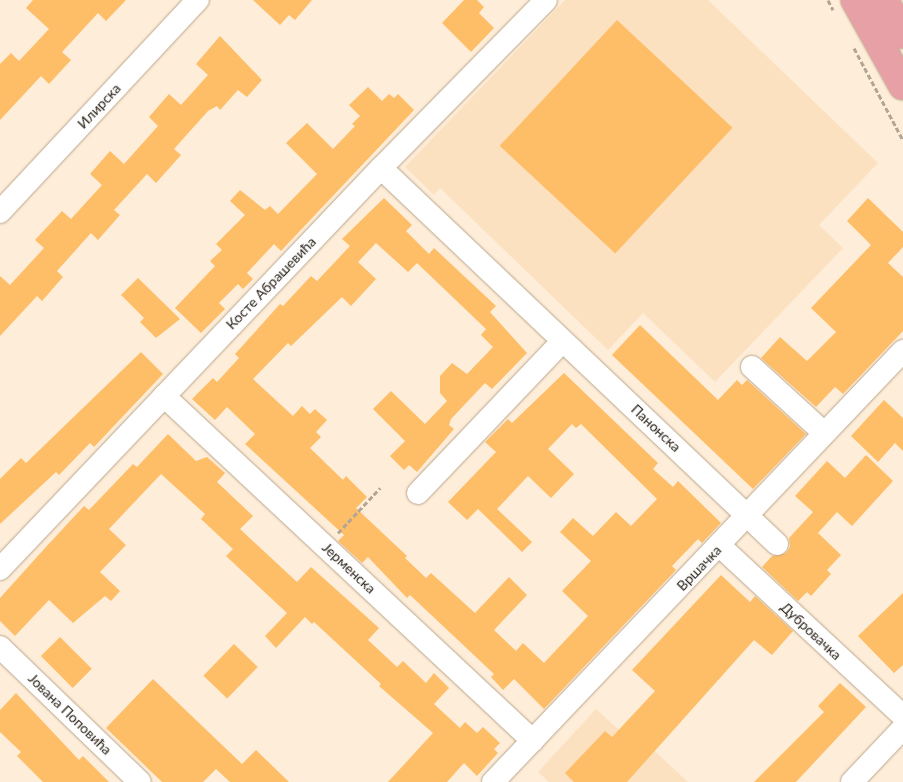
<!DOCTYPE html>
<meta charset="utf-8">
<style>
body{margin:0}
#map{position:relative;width:903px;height:782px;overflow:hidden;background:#feedd8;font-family:Lato,sans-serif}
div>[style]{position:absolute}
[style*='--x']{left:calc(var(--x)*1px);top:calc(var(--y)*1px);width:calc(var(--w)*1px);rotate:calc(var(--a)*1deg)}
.built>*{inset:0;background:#fce1c1}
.building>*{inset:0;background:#febe68;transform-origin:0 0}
.path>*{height:3px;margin-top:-1.5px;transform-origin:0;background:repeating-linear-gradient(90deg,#b3a594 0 5px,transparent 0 7.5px)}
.roads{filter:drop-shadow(0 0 1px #baa58c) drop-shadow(0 0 1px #baa58c)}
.minor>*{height:22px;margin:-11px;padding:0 11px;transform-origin:11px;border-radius:11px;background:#fff}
.major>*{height:28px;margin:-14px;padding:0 14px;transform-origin:14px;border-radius:14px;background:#e8a0a7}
span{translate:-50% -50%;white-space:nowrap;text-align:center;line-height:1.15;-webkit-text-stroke:4px #fdfdfd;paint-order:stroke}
.street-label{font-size:14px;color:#2b231a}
</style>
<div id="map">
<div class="built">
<div style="clip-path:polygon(565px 0,708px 0,878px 163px,819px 225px,843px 248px,715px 382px,643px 313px,608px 350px,440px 188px,434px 195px,405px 167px)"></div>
<div style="clip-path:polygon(596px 709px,620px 731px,626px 724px,688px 782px,549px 782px,538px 772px)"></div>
</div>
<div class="building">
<div style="clip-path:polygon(33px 0,126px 0,106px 21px,98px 13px,62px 52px,71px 60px,49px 84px,41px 76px,0 120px,0 64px,11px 53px,19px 61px,49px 29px,26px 8px)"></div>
<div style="clip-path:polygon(253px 0,312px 0,295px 20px,289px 15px,280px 25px)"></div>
<div style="clip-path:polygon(464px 0,477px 0,484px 7px,479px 13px,494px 28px,471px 52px,442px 23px)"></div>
<div style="left:617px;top:20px;width:158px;height:172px;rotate:43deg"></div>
<div style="clip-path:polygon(220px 36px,262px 80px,247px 97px,238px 90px,220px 110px,217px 106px,208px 111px,174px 149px,181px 155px,156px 183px,147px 174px,114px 210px,120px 215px,98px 240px,91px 233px,57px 271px,63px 277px,42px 301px,37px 296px,0 336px,0 276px,10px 285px,44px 248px,35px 240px,62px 211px,71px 219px,102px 185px,90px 174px,110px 151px,124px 164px,158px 126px,149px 117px,169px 94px,181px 105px,208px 75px,196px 64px)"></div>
<div style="clip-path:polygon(368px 87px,382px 101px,389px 94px,394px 98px,398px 94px,414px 110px,281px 251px,274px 244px,247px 273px,253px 279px,243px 289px,238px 284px,219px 303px,225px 309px,201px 333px,175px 308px,215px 266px,210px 261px,222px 250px,216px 244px,245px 215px,230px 201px,240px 190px,265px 210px,270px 206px,278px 214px,317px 174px,286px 143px,307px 123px,333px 149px,355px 126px,352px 124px,360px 116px,349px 105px)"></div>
<div style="clip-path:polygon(384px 198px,412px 225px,406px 231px,429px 254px,434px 248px,496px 306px,490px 312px,527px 353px,492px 389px,485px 383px,451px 419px,449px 425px,454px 429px,417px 472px,409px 465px,404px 470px,390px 456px,405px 441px,373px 409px,391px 391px,425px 424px,447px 401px,440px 393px,440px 376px,452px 363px,467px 374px,493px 347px,481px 335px,486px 329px,417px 263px,408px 272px,376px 243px,358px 262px,376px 279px,351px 306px,342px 297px,291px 346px,288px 343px,253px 379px,293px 416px,302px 406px,310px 414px,315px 409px,327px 420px,316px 432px,321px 437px,310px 448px,343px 480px,346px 476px,367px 497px,356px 508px,407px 556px,405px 558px,426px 578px,431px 573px,475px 613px,509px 577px,527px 595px,494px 630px,516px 651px,523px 643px,544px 663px,588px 616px,562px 591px,591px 561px,560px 532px,573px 518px,593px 536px,616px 512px,631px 526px,657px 499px,581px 424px,576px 428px,572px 424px,548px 449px,574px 474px,551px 498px,528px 476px,497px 509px,532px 542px,522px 552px,478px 509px,467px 520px,448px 502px,496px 452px,485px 442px,508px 419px,512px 423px,564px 373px,658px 463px,653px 469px,673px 487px,678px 481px,721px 523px,702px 543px,698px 539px,672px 566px,676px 570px,544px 709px,514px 679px,503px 690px,491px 677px,494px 674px,410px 595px,407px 598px,368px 557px,362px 563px,338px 541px,344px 535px,245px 444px,255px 434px,227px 407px,215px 420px,192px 399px,213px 378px,217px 382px,239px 358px,235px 354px,280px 304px,283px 306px,311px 276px,317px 281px,350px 246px,342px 239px)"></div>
<div style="clip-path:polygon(868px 198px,903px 232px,903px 247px,888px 263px,903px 277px,903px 331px,843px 394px,835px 387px,816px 407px,761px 358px,780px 337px,807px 361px,836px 332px,811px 308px,871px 245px,847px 221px)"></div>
<div style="clip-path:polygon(138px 278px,180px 319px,156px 338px,140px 322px,144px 318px,121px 295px)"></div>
<div style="clip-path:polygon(640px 325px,718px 400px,737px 380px,742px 385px,747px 380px,806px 434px,753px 489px,612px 355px)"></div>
<div style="clip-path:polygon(141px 352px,163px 374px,94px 447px,90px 443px,59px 475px,56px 472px,0 524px,0 479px,21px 458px,26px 463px)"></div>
<div style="clip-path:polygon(884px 400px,903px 418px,903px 451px,895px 443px,878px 462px,851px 436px)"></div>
<div style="clip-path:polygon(168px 434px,196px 461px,207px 457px,225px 473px,217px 482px,253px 516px,240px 529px,297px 582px,311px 567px,379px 628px,368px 640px,397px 667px,403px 661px,426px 683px,434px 673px,449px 688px,434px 704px,460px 728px,465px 722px,477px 733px,483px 727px,500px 743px,494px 749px,498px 753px,477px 776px,464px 763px,447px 782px,388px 782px,433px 733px,379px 686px,381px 684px,314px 622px,312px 624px,305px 617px,276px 648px,265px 636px,287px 613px,226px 556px,233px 549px,201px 519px,205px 514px,161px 474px,109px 529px,126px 545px,100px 572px,120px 591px,111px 601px,105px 596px,73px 623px,49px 600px,15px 636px,0 621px,0 598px,45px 548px,84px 506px,89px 510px,133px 464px,137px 467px)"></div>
<div style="clip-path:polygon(866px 455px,893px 481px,852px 526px,837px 512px,818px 533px,841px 555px,827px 570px,831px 574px,811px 596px,807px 592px,798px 601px,762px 567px,772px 556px,786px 553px,790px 547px,789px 538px,813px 512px,795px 496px,827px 461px,845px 478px)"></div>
<div style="clip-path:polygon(721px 575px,750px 602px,755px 596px,793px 631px,772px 655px,754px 640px,627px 782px,574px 782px,565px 773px,605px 731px,612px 737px,655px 691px,632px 670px)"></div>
<div style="clip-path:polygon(903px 593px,903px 665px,894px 673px,858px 636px)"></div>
<div style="left:60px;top:637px;width:45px;height:27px;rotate:45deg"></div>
<div style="left:234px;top:644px;width:33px;height:44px;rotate:44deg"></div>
<div style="clip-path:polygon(153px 679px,242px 764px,256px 750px,289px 782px,230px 782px,216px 769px,203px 782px,162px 782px,106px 728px)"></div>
<div style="clip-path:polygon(840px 683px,866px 707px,796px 782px,754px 782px,824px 712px,818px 706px)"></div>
<div style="clip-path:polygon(16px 693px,79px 760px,83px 756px,109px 782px,43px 782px,17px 756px,21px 752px,0 732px,0 710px)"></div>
</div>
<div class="path">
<div style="--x:828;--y:0;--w:11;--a:63"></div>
<div style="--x:854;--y:48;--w:104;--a:62"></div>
<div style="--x:338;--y:533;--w:62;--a:-47"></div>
</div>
<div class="roads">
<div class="minor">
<div style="--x:381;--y:168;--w:546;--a:43.52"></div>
<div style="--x:0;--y:212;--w:290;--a:-47"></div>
<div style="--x:752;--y:367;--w:98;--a:42.5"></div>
<div style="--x:164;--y:396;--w:505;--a:43.07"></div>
<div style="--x:418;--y:493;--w:210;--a:-46.4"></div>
<div style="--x:720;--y:546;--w:250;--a:42.9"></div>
<div style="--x:0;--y:569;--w:553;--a:-46.47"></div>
<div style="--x:381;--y:168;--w:235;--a:-45.5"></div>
<div style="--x:0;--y:647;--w:194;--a:44"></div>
<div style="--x:493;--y:782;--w:595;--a:-46.43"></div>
<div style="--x:852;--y:782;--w:74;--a:-46.6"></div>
</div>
<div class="major">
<div style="--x:855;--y:0;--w:98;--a:60.8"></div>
<div style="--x:884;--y:0;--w:39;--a:61"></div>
</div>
</div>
<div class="street-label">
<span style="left:99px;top:106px;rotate:-47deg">Илирска</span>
<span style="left:271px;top:283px;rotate:-46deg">Косте Абрашевића</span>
<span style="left:656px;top:428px;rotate:43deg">Панонска</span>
<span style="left:349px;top:568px;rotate:43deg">Јерменска</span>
<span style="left:699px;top:568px;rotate:-46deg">Вршачка</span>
<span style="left:811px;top:631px;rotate:43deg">Дубровачка</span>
<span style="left:70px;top:714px;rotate:44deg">Јована Поповића</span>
</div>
</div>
